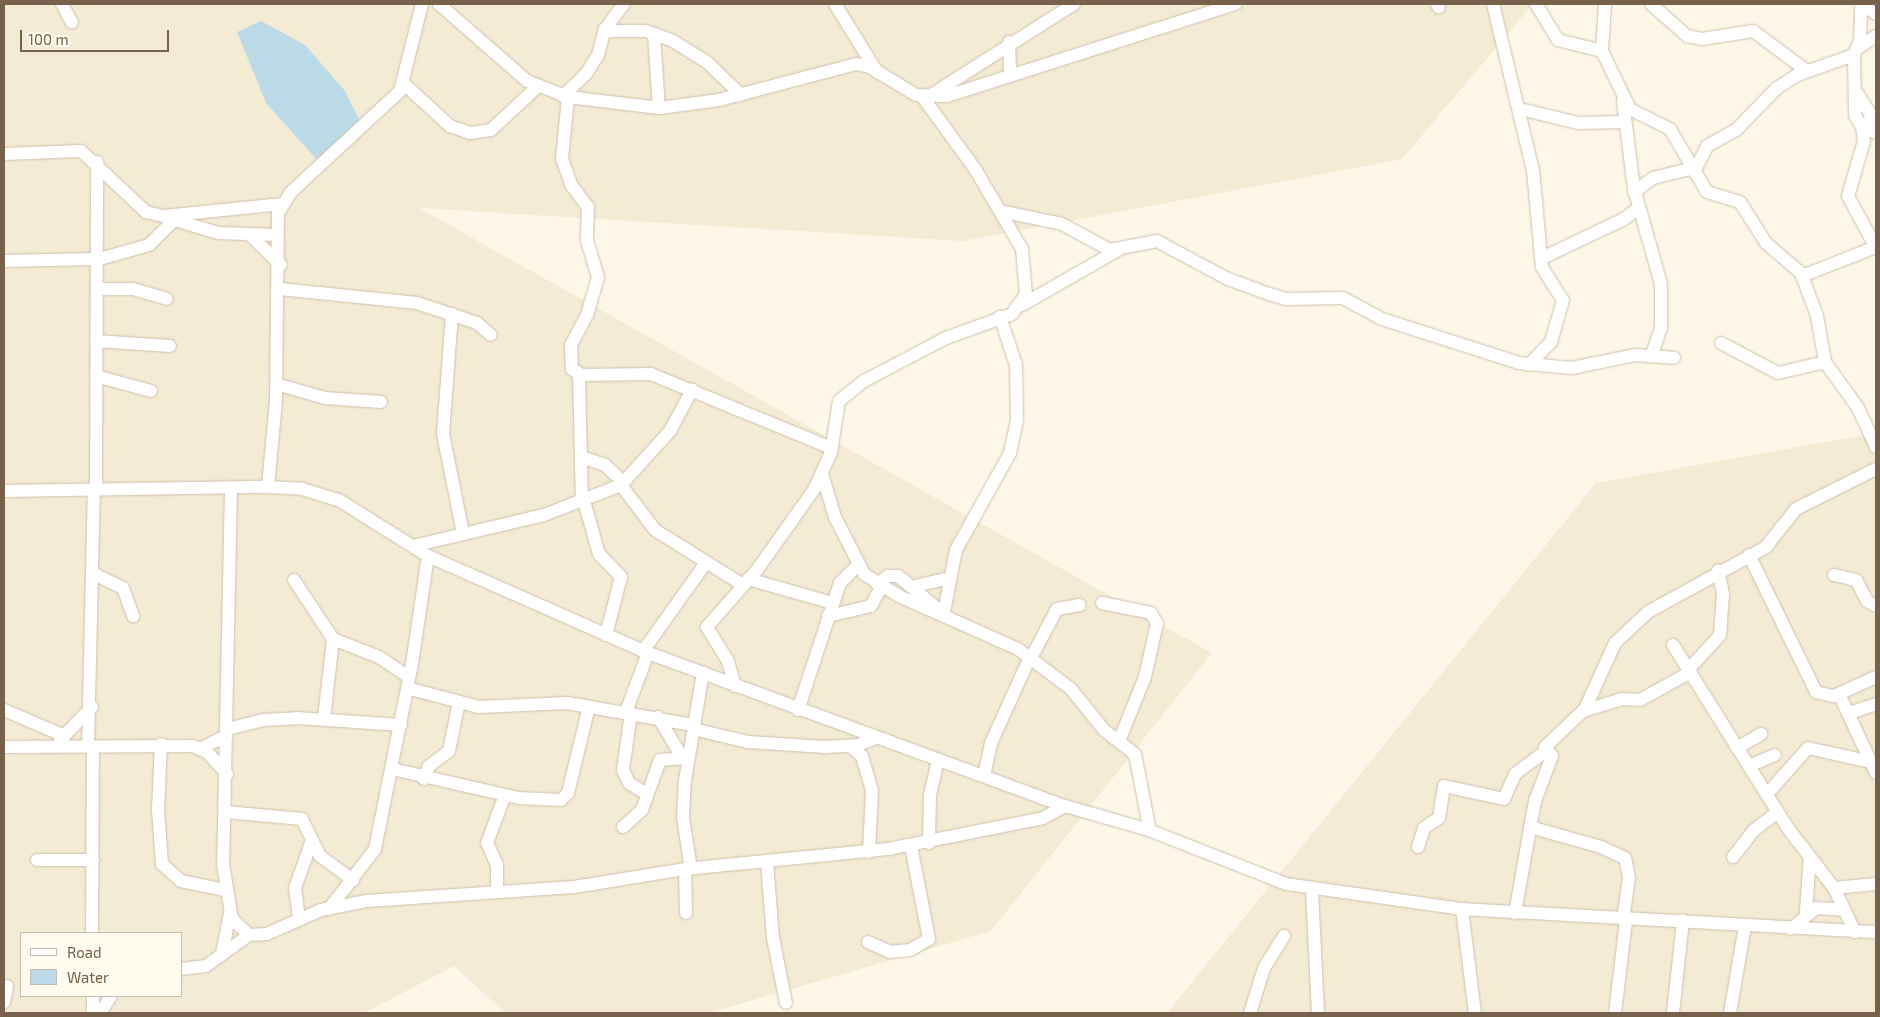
<!DOCTYPE html>
<style>
body{margin:0}
#map{position:relative;width:1880px;height:1017px;overflow:hidden;background:#fcf7e7;font-family:"Exo 2",sans-serif}
div>[style]{position:absolute}
[style*='--x']{left:calc(var(--x)*1px);top:calc(var(--y)*1px);width:calc(var(--w)*1px);rotate:calc(var(--a)*1deg)}
.residential>*{inset:0;background:#f4ebd5}
.water>*{inset:0;background:#bbdae7}
.roads{filter:drop-shadow(0 0 1px #cfc0ad) drop-shadow(0 0 1px #cfc0ad)}
.minor>*{height:12px;margin:-6px;padding:0 6px;transform-origin:6px;border-radius:6px;background:#fff}
span{translate:-50% -50%;white-space:nowrap;text-align:center;line-height:1.15;-webkit-text-stroke:4.5px #fffbee;paint-order:stroke}
.frame{position:absolute;inset:0;border:5px solid #77614b;pointer-events:none}
.legend{position:absolute;left:20px;top:932px;width:162px;height:65px;box-sizing:border-box;background:#fffbee;border:1px solid #c9bdad;margin:0;padding:6px 9px;list-style:none;font-size:15px;color:#77614b}
.legend li{display:flex;align-items:center;gap:10px;height:25px}
.legend b{width:25px;border:1px solid #c9bdad}
.scale{position:absolute;left:20px;top:30px;width:149px;height:22px;box-sizing:border-box;border:2px solid #77614b;border-top:0;padding-left:6px;font-size:15px;line-height:18px;white-space:nowrap;color:#77614b;-webkit-text-stroke:4px #fffbee;paint-order:stroke}
</style>
<div id="map">
<div class="residential">
<div style="clip-path:polygon(evenodd,4px 4px,1533px 4px,1402px 159px,963px 241px,419px 208px,1212px 653px,991px 931px,709px 1013px,505px 1013px,454px 966px,364px 1013px,4px 1013px,4px 4px,21px 933px,181px 933px,181px 996px,21px 996px,21px 933px)"></div>
<div style="clip-path:polygon(1876px 433px,1876px 1013px,1167px 1013px,1596px 483px)"></div>
</div>
<div class="water">
<div style="clip-path:polygon(261px 21px,305px 45px,345px 91px,363px 127px,319px 162px,266px 103px,237px 32px)"></div>
</div>
<div class="roads">
<div class="minor">
<div style="--x:62;--y:4;--w:21;--a:62"></div>
<div style="--x:439;--y:4;--w:117;--a:41.2"></div>
<div style="--x:527;--y:81;--w:44;--a:21.3"></div>
<div style="--x:568;--y:97;--w:92;--a:6.9"></div>
<div style="--x:659;--y:108;--w:61;--a:-7.6"></div>
<div style="--x:719;--y:100;--w:142;--a:-14.7"></div>
<div style="--x:856;--y:64;--w:14;--a:12"></div>
<div style="--x:870;--y:67;--w:54;--a:31.3"></div>
<div style="--x:916;--y:95;--w:31;--a:2"></div>
<div style="--x:947;--y:96;--w:303;--a:-17.7"></div>
<div style="--x:835;--y:4;--w:80;--a:58.3"></div>
<div style="--x:1437;--y:4;--w:4;--a:63"></div>
<div style="--x:1493;--y:4;--w:171;--a:76.5"></div>
<div style="--x:1533;--y:170;--w:97;--a:84.7"></div>
<div style="--x:1542;--y:267;--w:39;--a:58"></div>
<div style="--x:1563;--y:300;--w:44;--a:105.9"></div>
<div style="--x:1551;--y:342;--w:32;--a:134"></div>
<div style="--x:1536;--y:4;--w:42;--a:58.6"></div>
<div style="--x:1558;--y:40;--w:45;--a:14"></div>
<div style="--x:1605;--y:4;--w:47;--a:93.7"></div>
<div style="--x:1602;--y:51;--w:64;--a:64.2"></div>
<div style="--x:1630;--y:109;--w:45;--a:26.6"></div>
<div style="--x:1670;--y:129;--w:73;--a:59.6"></div>
<div style="--x:1707;--y:192;--w:34;--a:17"></div>
<div style="--x:1740;--y:202;--w:49;--a:57.6"></div>
<div style="--x:1766;--y:243;--w:46;--a:40.6"></div>
<div style="--x:1801;--y:273;--w:46;--a:69.6"></div>
<div style="--x:1817;--y:316;--w:47;--a:80.1"></div>
<div style="--x:1651;--y:4;--w:48;--a:41.6"></div>
<div style="--x:1687;--y:36;--w:15;--a:11"></div>
<div style="--x:1702;--y:39;--w:52;--a:-8.9"></div>
<div style="--x:1753;--y:31;--w:67;--a:36.5"></div>
<div style="--x:1862;--y:4;--w:17;--a:36"></div>
<div style="--x:604;--y:31;--w:42;--a:0"></div>
<div style="--x:646;--y:31;--w:29;--a:20"></div>
<div style="--x:673;--y:41;--w:40;--a:32"></div>
<div style="--x:707;--y:62;--w:47;--a:44.1"></div>
<div style="--x:654;--y:35;--w:73;--a:86.1"></div>
<div style="--x:1009;--y:42;--w:34;--a:88"></div>
<div style="--x:1858;--y:48;--w:22;--a:-34"></div>
<div style="--x:1854;--y:55;--w:60;--a:89"></div>
<div style="--x:1855;--y:115;--w:14;--a:60"></div>
<div style="--x:1862;--y:127;--w:15;--a:23"></div>
<div style="--x:403;--y:83;--w:64;--a:42.5"></div>
<div style="--x:450;--y:126;--w:21;--a:19"></div>
<div style="--x:470;--y:133;--w:21;--a:-8"></div>
<div style="--x:491;--y:130;--w:64;--a:-43.1"></div>
<div style="--x:1857;--y:93;--w:26;--a:58"></div>
<div style="--x:1871;--y:115;--w:16;--a:101"></div>
<div style="--x:563;--y:96;--w:32;--a:-44"></div>
<div style="--x:586;--y:74;--w:22;--a:-58"></div>
<div style="--x:598;--y:55;--w:27;--a:-75"></div>
<div style="--x:605;--y:29;--w:31;--a:-53"></div>
<div style="--x:568;--y:97;--w:62;--a:95.5"></div>
<div style="--x:562;--y:159;--w:29;--a:70"></div>
<div style="--x:572;--y:186;--w:26;--a:53"></div>
<div style="--x:588;--y:207;--w:34;--a:92"></div>
<div style="--x:587;--y:241;--w:38;--a:73"></div>
<div style="--x:598;--y:277;--w:37;--a:106"></div>
<div style="--x:588;--y:313;--w:36;--a:118"></div>
<div style="--x:571;--y:345;--w:24;--a:88"></div>
<div style="--x:572;--y:369;--w:12;--a:31"></div>
<div style="--x:582;--y:375;--w:69;--a:-0.8"></div>
<div style="--x:651;--y:374;--w:195;--a:22.3"></div>
<div style="--x:928;--y:97;--w:173;--a:-32.5"></div>
<div style="--x:1623;--y:101;--w:89;--a:82.9"></div>
<div style="--x:1634;--y:189;--w:99;--a:74.1"></div>
<div style="--x:1661;--y:284;--w:44;--a:90"></div>
<div style="--x:1661;--y:328;--w:28;--a:109"></div>
<div style="--x:1520;--y:109;--w:60;--a:13.6"></div>
<div style="--x:1578;--y:123;--w:47;--a:-1.2"></div>
<div style="--x:1862;--y:127;--w:14;--a:82"></div>
<div style="--x:1864;--y:141;--w:57;--a:106.2"></div>
<div style="--x:1848;--y:196;--w:59;--a:61.7"></div>
<div style="--x:4;--y:154;--w:77;--a:-2.2"></div>
<div style="--x:81;--y:151;--w:89;--a:43.2"></div>
<div style="--x:146;--y:212;--w:18;--a:13"></div>
<div style="--x:164;--y:216;--w:119;--a:-5.8"></div>
<div style="--x:1694;--y:172;--w:29;--a:-63"></div>
<div style="--x:1707;--y:146;--w:33;--a:-29"></div>
<div style="--x:1736;--y:130;--w:59;--a:-45.7"></div>
<div style="--x:1777;--y:88;--w:24;--a:-33"></div>
<div style="--x:1797;--y:75;--w:60;--a:-19.3"></div>
<div style="--x:1854;--y:55;--w:15;--a:-67"></div>
<div style="--x:1860;--y:41;--w:37;--a:-88"></div>
<div style="--x:1634;--y:192;--w:24;--a:-36"></div>
<div style="--x:1653;--y:178;--w:41;--a:-14"></div>
<div style="--x:1000;--y:211;--w:63;--a:11.8"></div>
<div style="--x:1062;--y:224;--w:55;--a:28.4"></div>
<div style="--x:1110;--y:250;--w:48;--a:-10.8"></div>
<div style="--x:1157;--y:241;--w:81;--a:28.2"></div>
<div style="--x:1228;--y:279;--w:44;--a:20.1"></div>
<div style="--x:1269;--y:294;--w:18;--a:16"></div>
<div style="--x:1286;--y:299;--w:57;--a:-1"></div>
<div style="--x:1343;--y:298;--w:44;--a:28.3"></div>
<div style="--x:1382;--y:319;--w:144;--a:17.8"></div>
<div style="--x:1519;--y:363;--w:53;--a:5.4"></div>
<div style="--x:1572;--y:368;--w:64;--a:-11.7"></div>
<div style="--x:1635;--y:355;--w:39;--a:4"></div>
<div style="--x:175;--y:220;--w:45;--a:16.8"></div>
<div style="--x:218;--y:233;--w:60;--a:1.9"></div>
<div style="--x:250;--y:235;--w:43;--a:44.1"></div>
<div style="--x:1542;--y:258;--w:91;--a:-25.4"></div>
<div style="--x:1624;--y:219;--w:18;--a:-38"></div>
<div style="--x:96;--y:260;--w:55;--a:-15.8"></div>
<div style="--x:149;--y:245;--w:41;--a:-45"></div>
<div style="--x:4;--y:261;--w:92;--a:-1.2"></div>
<div style="--x:1802;--y:276;--w:79;--a:-21.4"></div>
<div style="--x:97;--y:289;--w:36;--a:0"></div>
<div style="--x:133;--y:289;--w:35;--a:16"></div>
<div style="--x:280;--y:289;--w:138;--a:5.8"></div>
<div style="--x:417;--y:303;--w:63;--a:18.4"></div>
<div style="--x:477;--y:323;--w:18;--a:41"></div>
<div style="--x:1022;--y:305;--w:111;--a:-29.8"></div>
<div style="--x:452;--y:314;--w:120;--a:94.3"></div>
<div style="--x:443;--y:434;--w:101;--a:78.6"></div>
<div style="--x:96;--y:341;--w:74;--a:3.9"></div>
<div style="--x:1721;--y:343;--w:64;--a:27.8"></div>
<div style="--x:1778;--y:373;--w:48;--a:-13.2"></div>
<div style="--x:1825;--y:362;--w:57;--a:54.3"></div>
<div style="--x:1858;--y:408;--w:43;--a:65.2"></div>
<div style="--x:579;--y:374;--w:128;--a:88.7"></div>
<div style="--x:96;--y:376;--w:57;--a:15.3"></div>
<div style="--x:276;--y:384;--w:51;--a:15.9"></div>
<div style="--x:325;--y:398;--w:56;--a:4.1"></div>
<div style="--x:581;--y:457;--w:25;--a:18"></div>
<div style="--x:605;--y:465;--w:25;--a:43"></div>
<div style="--x:822;--y:474;--w:45;--a:73.2"></div>
<div style="--x:835;--y:517;--w:64;--a:63"></div>
<div style="--x:864;--y:574;--w:41;--a:32.2"></div>
<div style="--x:899;--y:596;--w:130;--a:24"></div>
<div style="--x:1018;--y:649;--w:66;--a:37"></div>
<div style="--x:1071;--y:689;--w:53;--a:51.2"></div>
<div style="--x:1104;--y:730;--w:39;--a:38"></div>
<div style="--x:1135;--y:754;--w:78;--a:79"></div>
<div style="--x:621;--y:485;--w:56;--a:52.9"></div>
<div style="--x:655;--y:530;--w:104;--a:32"></div>
<div style="--x:268;--y:487;--w:87;--a:-84.7"></div>
<div style="--x:276;--y:400;--w:187;--a:-89.4"></div>
<div style="--x:278;--y:213;--w:25;--a:-58"></div>
<div style="--x:291;--y:192;--w:149;--a:-42.8"></div>
<div style="--x:400;--y:91;--w:90;--a:-75.8"></div>
<div style="--x:96;--y:488;--w:326;--a:-89.8"></div>
<div style="--x:231;--y:489;--w:375;--a:91.2"></div>
<div style="--x:223;--y:864;--w:56;--a:80.7"></div>
<div style="--x:232;--y:919;--w:23;--a:43"></div>
<div style="--x:249;--y:935;--w:18;--a:-3"></div>
<div style="--x:267;--y:934;--w:59;--a:-24"></div>
<div style="--x:321;--y:910;--w:47;--a:-11.1"></div>
<div style="--x:367;--y:901;--w:207;--a:-3.9"></div>
<div style="--x:574;--y:887;--w:112;--a:-9.2"></div>
<div style="--x:685;--y:869;--w:204;--a:-5.6"></div>
<div style="--x:888;--y:849;--w:158;--a:-11.3"></div>
<div style="--x:1043;--y:818;--w:25;--a:-29"></div>
<div style="--x:4;--y:491;--w:264;--a:-0.9"></div>
<div style="--x:268;--y:487;--w:34;--a:3"></div>
<div style="--x:302;--y:489;--w:39;--a:17"></div>
<div style="--x:339;--y:500;--w:105;--a:32.2"></div>
<div style="--x:428;--y:556;--w:235;--a:23.8"></div>
<div style="--x:643;--y:651;--w:450;--a:20.2"></div>
<div style="--x:1065;--y:806;--w:84;--a:15.9"></div>
<div style="--x:1146;--y:829;--w:150;--a:21.4"></div>
<div style="--x:1286;--y:884;--w:178;--a:8.1"></div>
<div style="--x:1462;--y:909;--w:415;--a:3.2"></div>
<div style="--x:584;--y:501;--w:55;--a:74.2"></div>
<div style="--x:599;--y:554;--w:32;--a:46"></div>
<div style="--x:621;--y:577;--w:60;--a:104.5"></div>
<div style="--x:413;--y:546;--w:135;--a:-13.3"></div>
<div style="--x:544;--y:515;--w:83;--a:-21.3"></div>
<div style="--x:621;--y:485;--w:73;--a:-47.8"></div>
<div style="--x:670;--y:431;--w:47;--a:-61.8"></div>
<div style="--x:1749;--y:555;--w:153;--a:63.9"></div>
<div style="--x:1816;--y:692;--w:18;--a:13"></div>
<div style="--x:1834;--y:696;--w:46;--a:-24.3"></div>
<div style="--x:92;--y:573;--w:34;--a:26"></div>
<div style="--x:123;--y:588;--w:30;--a:70"></div>
<div style="--x:1834;--y:575;--w:23;--a:13"></div>
<div style="--x:1856;--y:580;--w:24;--a:62"></div>
<div style="--x:1867;--y:601;--w:10;--a:29"></div>
<div style="--x:748;--y:579;--w:87;--a:15.9"></div>
<div style="--x:294;--y:580;--w:71;--a:56.5"></div>
<div style="--x:333;--y:639;--w:49;--a:21.4"></div>
<div style="--x:379;--y:657;--w:36;--a:34"></div>
<div style="--x:877;--y:584;--w:14;--a:-36"></div>
<div style="--x:888;--y:576;--w:10;--a:0"></div>
<div style="--x:898;--y:576;--w:52;--a:39.5"></div>
<div style="--x:915;--y:586;--w:36;--a:-13"></div>
<div style="--x:1102;--y:603;--w:50;--a:11.5"></div>
<div style="--x:1151;--y:613;--w:12;--a:59"></div>
<div style="--x:1157;--y:623;--w:55;--a:102.5"></div>
<div style="--x:1145;--y:677;--w:69;--a:112.1"></div>
<div style="--x:944;--y:612;--w:63;--a:-79"></div>
<div style="--x:956;--y:550;--w:111;--a:-60.9"></div>
<div style="--x:1010;--y:453;--w:34;--a:-78"></div>
<div style="--x:1017;--y:420;--w:55;--a:-91"></div>
<div style="--x:1016;--y:365;--w:51;--a:-108.4"></div>
<div style="--x:828;--y:616;--w:44;--a:-13.1"></div>
<div style="--x:871;--y:606;--w:21;--a:-62"></div>
<div style="--x:1673;--y:645;--w:215;--a:57.9"></div>
<div style="--x:1787;--y:827;--w:77;--a:52.4"></div>
<div style="--x:1834;--y:888;--w:49;--a:64.5"></div>
<div style="--x:643;--y:651;--w:107;--a:-54.5"></div>
<div style="--x:1031;--y:658;--w:55;--a:-62"></div>
<div style="--x:1057;--y:609;--w:23;--a:-10"></div>
<div style="--x:1689;--y:669;--w:46;--a:-47.6"></div>
<div style="--x:1720;--y:635;--w:41;--a:-85.8"></div>
<div style="--x:1723;--y:594;--w:24;--a:-102"></div>
<div style="--x:735;--y:686;--w:26;--a:-106"></div>
<div style="--x:728;--y:661;--w:40;--a:-122"></div>
<div style="--x:707;--y:627;--w:76;--a:-48.7"></div>
<div style="--x:757;--y:570;--w:100;--a:-54.7"></div>
<div style="--x:815;--y:488;--w:39;--a:-66"></div>
<div style="--x:831;--y:452;--w:52;--a:-81.1"></div>
<div style="--x:839;--y:401;--w:32;--a:-39"></div>
<div style="--x:864;--y:381;--w:93;--a:-27.7"></div>
<div style="--x:946;--y:338;--w:70;--a:-20"></div>
<div style="--x:1012;--y:314;--w:24;--a:-55"></div>
<div style="--x:1026;--y:294;--w:45;--a:-95.1"></div>
<div style="--x:1022;--y:249;--w:93;--a:-120.4"></div>
<div style="--x:975;--y:169;--w:90;--a:-126"></div>
<div style="--x:407;--y:688;--w:74;--a:14.8"></div>
<div style="--x:479;--y:707;--w:88;--a:-2.6"></div>
<div style="--x:567;--y:703;--w:128;--a:9.9"></div>
<div style="--x:1839;--y:694;--w:87;--a:64.9"></div>
<div style="--x:4;--y:710;--w:66;--a:23.1"></div>
<div style="--x:798;--y:710;--w:134;--a:-71.7"></div>
<div style="--x:840;--y:583;--w:24;--a:-45"></div>
<div style="--x:1583;--y:711;--w:41;--a:-17.1"></div>
<div style="--x:1622;--y:699;--w:18;--a:3"></div>
<div style="--x:1640;--y:700;--w:58;--a:-28.8"></div>
<div style="--x:626;--y:712;--w:63;--a:-69.6"></div>
<div style="--x:631;--y:713;--w:58;--a:98"></div>
<div style="--x:623;--y:770;--w:14;--a:65"></div>
<div style="--x:629;--y:783;--w:19;--a:32"></div>
<div style="--x:1850;--y:713;--w:28;--a:-19"></div>
<div style="--x:658;--y:717;--w:47;--a:59"></div>
<div style="--x:324;--y:719;--w:81;--a:-83.6"></div>
<div style="--x:227;--y:729;--w:38;--a:-14"></div>
<div style="--x:264;--y:720;--w:33;--a:-3"></div>
<div style="--x:297;--y:718;--w:104;--a:3.9"></div>
<div style="--x:693;--y:729;--w:57;--a:13.3"></div>
<div style="--x:748;--y:742;--w:77;--a:3.7"></div>
<div style="--x:825;--y:747;--w:33;--a:-3"></div>
<div style="--x:858;--y:745;--w:19;--a:-21"></div>
<div style="--x:60;--y:740;--w:46;--a:-45.9"></div>
<div style="--x:161;--y:744;--w:66;--a:92.6"></div>
<div style="--x:158;--y:810;--w:54;--a:85.8"></div>
<div style="--x:162;--y:864;--w:25;--a:42"></div>
<div style="--x:181;--y:881;--w:45;--a:11.6"></div>
<div style="--x:850;--y:746;--w:16;--a:40"></div>
<div style="--x:862;--y:756;--w:35;--a:74"></div>
<div style="--x:872;--y:790;--w:62;--a:92.8"></div>
<div style="--x:4;--y:747;--w:189;--a:-0.3"></div>
<div style="--x:193;--y:746;--w:15;--a:23"></div>
<div style="--x:207;--y:752;--w:30;--a:48"></div>
<div style="--x:88;--y:747;--w:259;--a:-88.7"></div>
<div style="--x:1737;--y:748;--w:28;--a:-30"></div>
<div style="--x:200;--y:749;--w:30;--a:-27"></div>
<div style="--x:1749;--y:766;--w:28;--a:-23"></div>
<div style="--x:392;--y:769;--w:130;--a:12.9"></div>
<div style="--x:519;--y:798;--w:42;--a:2.7"></div>
<div style="--x:561;--y:800;--w:10;--a:-45"></div>
<div style="--x:568;--y:793;--w:89;--a:-76.4"></div>
<div style="--x:984;--y:776;--w:34;--a:-78"></div>
<div style="--x:991;--y:743;--w:94;--a:-65.6"></div>
<div style="--x:424;--y:779;--w:14;--a:-69"></div>
<div style="--x:429;--y:766;--w:25;--a:-37"></div>
<div style="--x:449;--y:751;--w:50;--a:-78.5"></div>
<div style="--x:1768;--y:793;--w:60;--a:-48.4"></div>
<div style="--x:1808;--y:748;--w:65;--a:12.5"></div>
<div style="--x:226;--y:812;--w:76;--a:5.3"></div>
<div style="--x:302;--y:819;--w:41;--a:64.1"></div>
<div style="--x:320;--y:856;--w:41;--a:36"></div>
<div style="--x:623;--y:827;--w:25;--a:-42"></div>
<div style="--x:642;--y:810;--w:53;--a:-70.2"></div>
<div style="--x:660;--y:760;--w:28;--a:-4"></div>
<div style="--x:1530;--y:827;--w:74;--a:15.7"></div>
<div style="--x:1601;--y:847;--w:26;--a:25"></div>
<div style="--x:1625;--y:858;--w:19;--a:78"></div>
<div style="--x:1629;--y:877;--w:43;--a:97.9"></div>
<div style="--x:929;--y:843;--w:48;--a:-88.8"></div>
<div style="--x:930;--y:795;--w:36;--a:-77"></div>
<div style="--x:1418;--y:847;--w:20;--a:-72"></div>
<div style="--x:1424;--y:828;--w:18;--a:-34"></div>
<div style="--x:1439;--y:818;--w:32;--a:-81"></div>
<div style="--x:1444;--y:786;--w:61;--a:12.2"></div>
<div style="--x:1504;--y:799;--w:27;--a:-66"></div>
<div style="--x:1515;--y:774;--w:40;--a:-37"></div>
<div style="--x:1733;--y:857;--w:34;--a:-52"></div>
<div style="--x:1754;--y:830;--w:30;--a:-37"></div>
<div style="--x:37;--y:860;--w:56;--a:0"></div>
<div style="--x:767;--y:862;--w:76;--a:85.5"></div>
<div style="--x:773;--y:938;--w:66;--a:78.7"></div>
<div style="--x:685;--y:869;--w:44;--a:88.7"></div>
<div style="--x:691;--y:869;--w:52;--a:-98.9"></div>
<div style="--x:683;--y:818;--w:37;--a:-87"></div>
<div style="--x:685;--y:781;--w:110;--a:-80.6"></div>
<div style="--x:1834;--y:888;--w:42;--a:-5.4"></div>
<div style="--x:1312;--y:890;--w:123;--a:87.2"></div>
<div style="--x:497;--y:891;--w:26;--a:-90"></div>
<div style="--x:497;--y:865;--w:24;--a:-114"></div>
<div style="--x:487;--y:843;--w:51;--a:-69.4"></div>
<div style="--x:329;--y:909;--w:76;--a:-52.5"></div>
<div style="--x:375;--y:849;--w:189;--a:-78.7"></div>
<div style="--x:412;--y:664;--w:109;--a:-81.6"></div>
<div style="--x:1462;--y:909;--w:105;--a:82.9"></div>
<div style="--x:1806;--y:911;--w:54;--a:-85.8"></div>
<div style="--x:1515;--y:913;--w:114;--a:-79.9"></div>
<div style="--x:1535;--y:801;--w:48;--a:-69.3"></div>
<div style="--x:1552;--y:756;--w:11;--a:-128"></div>
<div style="--x:1545;--y:747;--w:55;--a:-43.5"></div>
<div style="--x:1585;--y:709;--w:72;--a:-65.6"></div>
<div style="--x:1615;--y:643;--w:45;--a:-43.2"></div>
<div style="--x:1648;--y:612;--w:135;--a:-28.8"></div>
<div style="--x:1766;--y:547;--w:48;--a:-51.7"></div>
<div style="--x:1796;--y:509;--w:89;--a:-26.6"></div>
<div style="--x:299;--y:919;--w:31;--a:-97"></div>
<div style="--x:295;--y:888;--w:48;--a:-70.4"></div>
<div style="--x:1791;--y:929;--w:33;--a:-40"></div>
<div style="--x:1816;--y:908;--w:29;--a:4"></div>
<div style="--x:92;--y:933;--w:186;--a:-89.7"></div>
<div style="--x:868;--y:942;--w:24;--a:24"></div>
<div style="--x:890;--y:952;--w:20;--a:-6"></div>
<div style="--x:910;--y:950;--w:22;--a:-30"></div>
<div style="--x:929;--y:939;--w:95;--a:-101"></div>
<div style="--x:222;--y:954;--w:42;--a:-79"></div>
<div style="--x:181;--y:969;--w:25;--a:-7"></div>
<div style="--x:206;--y:966;--w:53;--a:-35.8"></div>
<div style="--x:4;--y:1002;--w:16;--a:-79"></div>
<div style="--x:93;--y:1013;--w:17;--a:-90"></div>
<div style="--x:100;--y:1013;--w:20;--a:-57"></div>
<div style="--x:1250;--y:1013;--w:47;--a:-72.7"></div>
<div style="--x:1264;--y:968;--w:38;--a:-58"></div>
<div style="--x:1615;--y:1013;--w:93;--a:-83.2"></div>
<div style="--x:1673;--y:1013;--w:93;--a:-83.8"></div>
<div style="--x:1730;--y:1013;--w:88;--a:-80.2"></div>
</div>
</div>
<div class="frame"></div>
<ul class="legend">
<li><b style="height:6px;background:#fff"></b>Road</li>
<li><b style="height:14px;background:#bbdae7"></b>Water</li>
</ul>
<div class="scale">100 m</div>
</div>
